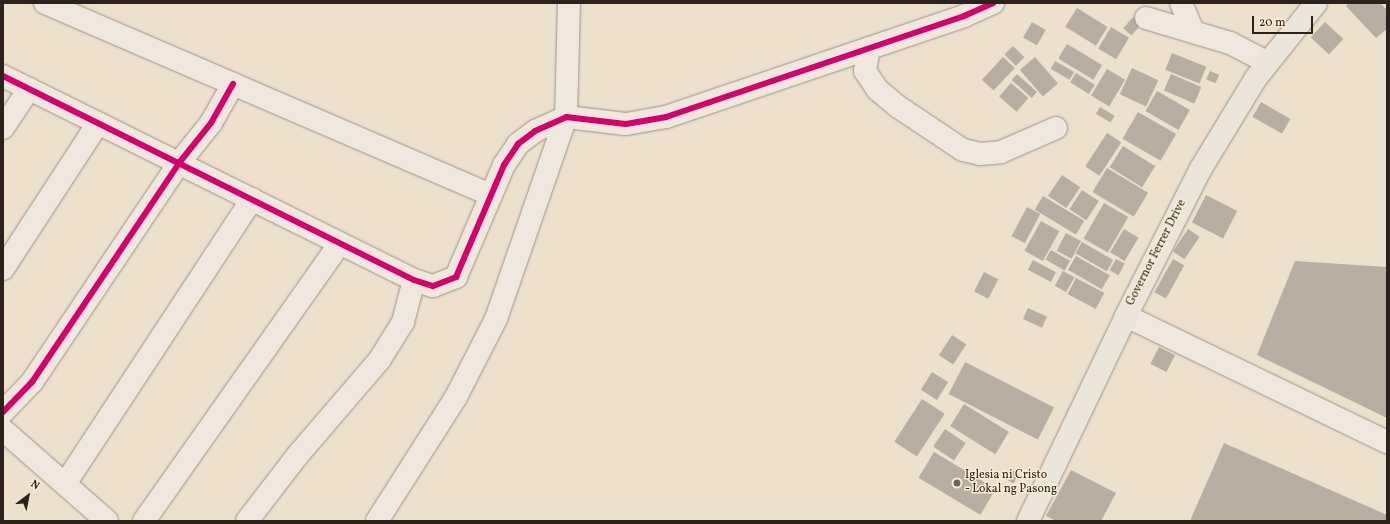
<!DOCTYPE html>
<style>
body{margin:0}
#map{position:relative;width:1390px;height:524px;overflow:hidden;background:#ede0cd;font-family:Vollkorn,serif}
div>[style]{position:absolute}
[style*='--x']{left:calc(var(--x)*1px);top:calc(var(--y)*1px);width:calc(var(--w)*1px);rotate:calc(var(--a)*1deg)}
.building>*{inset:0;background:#b7aea1;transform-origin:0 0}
.roads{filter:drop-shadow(0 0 1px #9a9287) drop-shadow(0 0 1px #9a9287)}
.minor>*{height:22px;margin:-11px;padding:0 11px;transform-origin:11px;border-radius:11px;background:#f0e8df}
.major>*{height:22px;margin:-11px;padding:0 11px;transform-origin:11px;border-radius:11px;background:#ece5da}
.cycleway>*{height:6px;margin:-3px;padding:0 3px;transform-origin:3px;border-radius:3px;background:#d6006c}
.dots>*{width:11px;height:11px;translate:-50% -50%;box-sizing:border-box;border:2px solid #fcedd6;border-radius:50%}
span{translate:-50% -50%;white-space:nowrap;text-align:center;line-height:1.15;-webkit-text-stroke:3px #fcedd6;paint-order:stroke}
.street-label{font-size:12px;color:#2c221b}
.poi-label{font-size:12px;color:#2c221b}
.left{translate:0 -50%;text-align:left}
.frame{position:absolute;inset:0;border:4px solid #2c221b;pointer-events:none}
.north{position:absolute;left:8px;top:476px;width:40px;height:40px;-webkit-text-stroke:3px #fcedd6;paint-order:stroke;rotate:32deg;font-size:11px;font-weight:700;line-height:16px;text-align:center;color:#2c221b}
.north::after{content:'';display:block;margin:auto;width:14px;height:18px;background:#2c221b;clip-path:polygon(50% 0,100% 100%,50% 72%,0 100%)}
.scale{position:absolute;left:1252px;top:16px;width:61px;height:18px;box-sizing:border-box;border:2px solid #2c221b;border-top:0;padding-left:5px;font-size:12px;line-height:14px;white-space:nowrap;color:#2c221b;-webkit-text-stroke:3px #fcedd6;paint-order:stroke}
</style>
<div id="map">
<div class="building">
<div style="clip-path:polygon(1349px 3px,1380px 3px,1387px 10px,1387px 29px,1376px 38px,1346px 6px)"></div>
<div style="left:1077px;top:8px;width:36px;height:22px;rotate:32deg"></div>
<div style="left:1133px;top:17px;width:11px;height:15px;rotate:41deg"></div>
<div style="left:1032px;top:22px;width:16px;height:18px;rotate:30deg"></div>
<div style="left:1325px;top:22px;width:25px;height:21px;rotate:43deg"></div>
<div style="left:1111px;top:27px;width:21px;height:25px;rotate:31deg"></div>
<div style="left:1067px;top:44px;width:41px;height:17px;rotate:31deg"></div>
<div style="left:1013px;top:46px;width:16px;height:12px;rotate:45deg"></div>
<div style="left:1172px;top:53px;width:37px;height:18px;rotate:22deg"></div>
<div style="left:1003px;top:57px;width:16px;height:31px;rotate:43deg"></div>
<div style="left:1035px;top:57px;width:35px;height:20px;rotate:49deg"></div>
<div style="left:1055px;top:61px;width:22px;height:9px;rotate:30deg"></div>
<div style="left:1132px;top:68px;width:29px;height:29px;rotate:25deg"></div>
<div style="left:1107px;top:69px;width:21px;height:31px;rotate:31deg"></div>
<div style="left:1210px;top:71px;width:10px;height:9px;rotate:24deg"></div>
<div style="left:1076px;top:73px;width:22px;height:11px;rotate:32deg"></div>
<div style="left:1017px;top:74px;width:27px;height:8px;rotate:42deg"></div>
<div style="left:1171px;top:74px;width:33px;height:18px;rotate:23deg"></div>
<div style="left:1011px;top:83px;width:23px;height:18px;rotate:41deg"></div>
<div style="left:1157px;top:91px;width:38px;height:23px;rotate:30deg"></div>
<div style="left:1261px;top:102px;width:34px;height:17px;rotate:30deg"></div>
<div style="left:1100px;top:107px;width:17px;height:8px;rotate:31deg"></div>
<div style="left:1138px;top:112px;width:44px;height:31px;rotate:30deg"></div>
<div style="left:1107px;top:133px;width:17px;height:40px;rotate:33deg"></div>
<div style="left:1123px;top:146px;width:38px;height:25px;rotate:32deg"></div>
<div style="left:1107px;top:168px;width:48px;height:28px;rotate:31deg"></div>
<div style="left:1062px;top:175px;width:22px;height:25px;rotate:34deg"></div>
<div style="left:1082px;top:190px;width:20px;height:23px;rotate:33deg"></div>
<div style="left:1206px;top:195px;width:35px;height:31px;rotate:27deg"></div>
<div style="left:1043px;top:196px;width:48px;height:16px;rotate:31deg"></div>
<div style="left:1104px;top:203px;width:28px;height:41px;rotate:30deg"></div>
<div style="left:1027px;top:207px;width:15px;height:33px;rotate:28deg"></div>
<div style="left:1041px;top:221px;width:21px;height:34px;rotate:29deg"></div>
<div style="left:1124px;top:229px;width:17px;height:27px;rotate:31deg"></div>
<div style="left:1188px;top:229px;width:14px;height:27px;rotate:34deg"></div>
<div style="left:1066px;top:233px;width:17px;height:20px;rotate:28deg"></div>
<div style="left:1082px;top:242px;width:36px;height:13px;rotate:30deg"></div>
<div style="left:1051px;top:250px;width:22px;height:11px;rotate:30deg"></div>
<div style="left:1076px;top:256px;width:39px;height:16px;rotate:30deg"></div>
<div style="left:1116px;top:259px;width:10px;height:13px;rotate:29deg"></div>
<div style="left:1173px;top:259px;width:13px;height:38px;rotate:29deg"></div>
<div style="left:1033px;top:260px;width:26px;height:11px;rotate:28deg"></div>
<div style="clip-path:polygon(1295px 261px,1387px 267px,1387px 418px,1257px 355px)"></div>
<div style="left:1063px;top:271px;width:13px;height:17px;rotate:29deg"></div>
<div style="left:984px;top:272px;width:16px;height:22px;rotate:27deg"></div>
<div style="left:1076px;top:278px;width:32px;height:18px;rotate:28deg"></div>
<div style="left:1028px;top:308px;width:21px;height:12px;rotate:25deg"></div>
<div style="left:952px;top:335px;width:17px;height:24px;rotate:33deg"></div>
<div style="left:1159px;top:347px;width:18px;height:19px;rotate:27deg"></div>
<div style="left:965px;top:362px;width:100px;height:36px;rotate:27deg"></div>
<div style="left:932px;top:372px;width:19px;height:21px;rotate:32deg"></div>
<div style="left:922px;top:399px;width:27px;height:51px;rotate:33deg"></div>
<div style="left:964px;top:404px;width:53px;height:26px;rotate:32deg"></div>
<div style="left:945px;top:429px;width:25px;height:21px;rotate:34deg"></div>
<div style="clip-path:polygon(1224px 443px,1387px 515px,1387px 521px,1190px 521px)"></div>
<div style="left:934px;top:452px;width:72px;height:30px;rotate:31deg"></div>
<div style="left:1010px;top:469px;width:10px;height:11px;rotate:29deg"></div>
<div style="clip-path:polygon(1071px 470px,1116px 493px,1101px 521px,1056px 521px,1046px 516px)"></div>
</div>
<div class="roads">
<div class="minor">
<div style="--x:45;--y:3;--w:486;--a:23.3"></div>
<div style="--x:1181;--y:3;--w:30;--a:67"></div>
<div style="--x:1146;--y:18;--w:88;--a:16.6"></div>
<div style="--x:1230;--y:43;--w:42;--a:27.2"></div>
<div style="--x:869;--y:48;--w:23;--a:100"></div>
<div style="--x:865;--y:71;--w:23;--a:56"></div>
<div style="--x:878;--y:90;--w:25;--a:40"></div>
<div style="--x:897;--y:106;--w:79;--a:33.7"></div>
<div style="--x:963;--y:150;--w:17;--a:13"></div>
<div style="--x:980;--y:154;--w:21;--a:-5"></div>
<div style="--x:1001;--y:152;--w:60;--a:-23.6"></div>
<div style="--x:3;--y:76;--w:459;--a:26.4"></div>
<div style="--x:414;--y:280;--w:20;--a:18"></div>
<div style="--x:433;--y:286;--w:25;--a:-21"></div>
<div style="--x:456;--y:277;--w:122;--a:-66.8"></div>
<div style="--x:504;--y:165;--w:25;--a:-56"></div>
<div style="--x:518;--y:144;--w:21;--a:-37"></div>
<div style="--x:535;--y:131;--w:34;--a:-24"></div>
<div style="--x:566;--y:117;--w:60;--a:6.7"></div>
<div style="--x:626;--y:124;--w:41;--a:-9.9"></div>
<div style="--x:666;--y:117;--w:315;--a:-18.7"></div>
<div style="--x:964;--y:16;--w:32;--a:-24"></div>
<div style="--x:3;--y:128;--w:47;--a:-56.3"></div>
<div style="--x:3;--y:269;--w:174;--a:-56.9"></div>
<div style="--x:1126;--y:316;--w:290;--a:25.8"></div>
<div style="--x:3;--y:412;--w:42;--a:-46"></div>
<div style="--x:32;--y:382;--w:264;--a:-56.1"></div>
<div style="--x:179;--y:163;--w:51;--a:-51.3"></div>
<div style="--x:211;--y:123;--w:45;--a:-60.6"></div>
<div style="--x:3;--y:430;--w:138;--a:41.2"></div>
<div style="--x:65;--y:484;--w:341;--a:-56.7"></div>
<div style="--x:144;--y:521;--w:340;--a:-54.8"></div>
<div style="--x:247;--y:521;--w:82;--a:-52.4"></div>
<div style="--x:297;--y:456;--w:128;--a:-49.4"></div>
<div style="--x:380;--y:359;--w:44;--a:-58.1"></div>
<div style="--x:403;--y:322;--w:43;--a:-75.3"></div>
<div style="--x:377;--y:521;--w:147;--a:-57.5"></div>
<div style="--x:456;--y:397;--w:88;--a:-62.9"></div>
<div style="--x:496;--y:319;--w:214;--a:-70.9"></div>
<div style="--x:566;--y:117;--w:114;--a:-88.5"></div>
</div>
<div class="major">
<div style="--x:1028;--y:521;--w:227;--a:-64.4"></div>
<div style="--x:1126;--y:316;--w:164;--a:-63.1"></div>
<div style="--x:1200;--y:170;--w:108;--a:-58.7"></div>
<div style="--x:1256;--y:78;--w:96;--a:-51.3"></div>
</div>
</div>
<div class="cycleway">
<div style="--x:3;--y:76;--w:459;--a:26.4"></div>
<div style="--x:414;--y:280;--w:20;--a:18"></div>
<div style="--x:433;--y:286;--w:25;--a:-21"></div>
<div style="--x:456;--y:277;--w:122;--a:-66.8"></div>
<div style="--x:504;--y:165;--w:25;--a:-56"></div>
<div style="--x:518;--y:144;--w:21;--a:-37"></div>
<div style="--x:535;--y:131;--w:34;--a:-24"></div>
<div style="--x:566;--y:117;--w:60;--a:6.7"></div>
<div style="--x:626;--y:124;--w:41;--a:-9.9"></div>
<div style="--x:666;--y:117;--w:315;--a:-18.7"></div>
<div style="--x:964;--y:16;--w:32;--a:-24"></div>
<div style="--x:3;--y:412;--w:42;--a:-46"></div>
<div style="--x:32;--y:382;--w:264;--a:-56.1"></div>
<div style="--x:179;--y:163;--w:51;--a:-51.3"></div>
<div style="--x:211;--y:123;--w:45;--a:-60.6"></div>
</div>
<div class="dots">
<div style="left:957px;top:483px;background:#706459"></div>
</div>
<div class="street-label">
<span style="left:1157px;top:253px;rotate:-63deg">Governor Ferrer Drive</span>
</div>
<div class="poi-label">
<span class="left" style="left:965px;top:483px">Iglesia ni Cristo<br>- Lokal ng Pasong</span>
</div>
<div class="frame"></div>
<div class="north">N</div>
<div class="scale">20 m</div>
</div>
